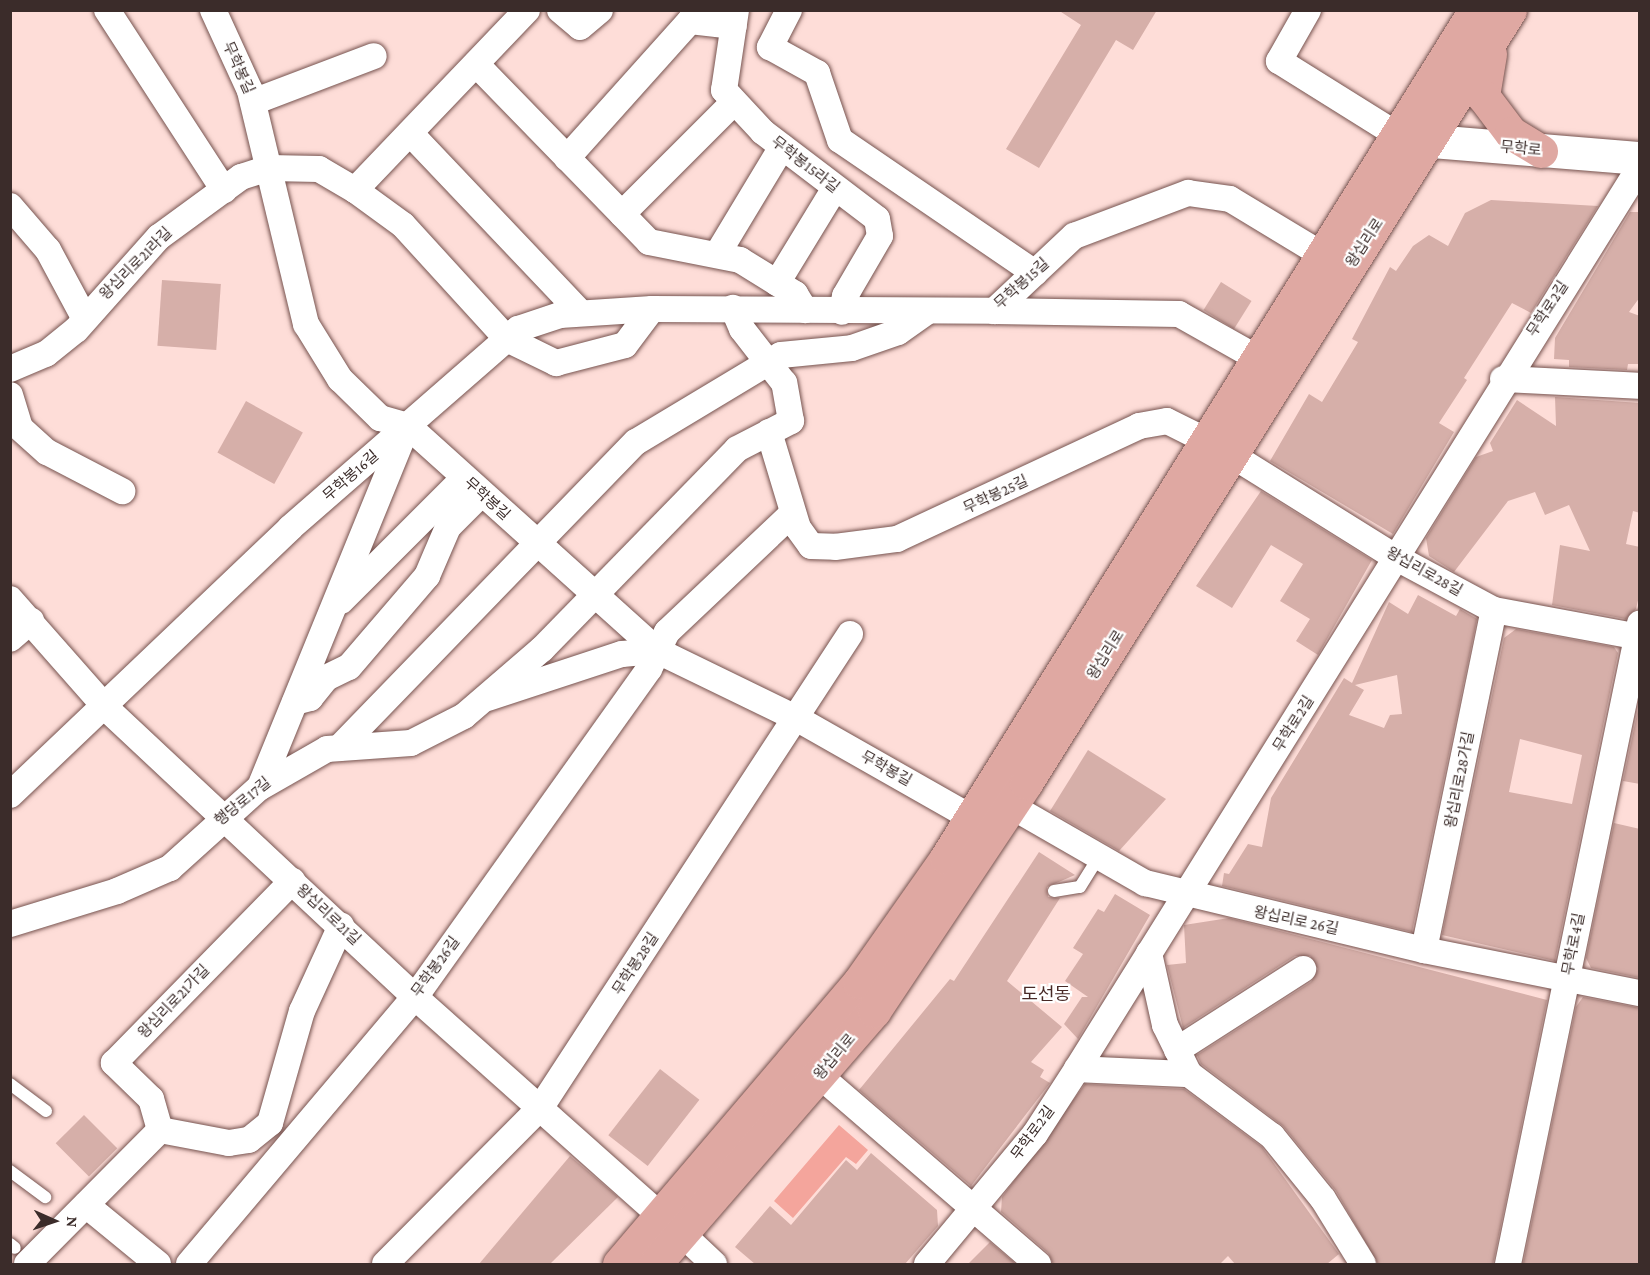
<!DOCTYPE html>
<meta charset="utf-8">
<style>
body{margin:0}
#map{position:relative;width:1650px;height:1275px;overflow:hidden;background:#feddd8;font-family:"Crimson Pro","Noto Sans KR",serif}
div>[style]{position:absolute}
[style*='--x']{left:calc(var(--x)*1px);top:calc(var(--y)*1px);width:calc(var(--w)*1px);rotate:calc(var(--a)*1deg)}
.green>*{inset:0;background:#f4a59c}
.building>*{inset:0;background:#d6afa9;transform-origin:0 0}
.roads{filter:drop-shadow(0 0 2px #76534f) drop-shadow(0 0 2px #76534f)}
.service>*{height:12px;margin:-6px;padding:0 6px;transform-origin:6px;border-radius:6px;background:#fff}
.minor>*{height:26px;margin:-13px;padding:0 13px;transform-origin:13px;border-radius:13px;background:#fff}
.secondary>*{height:33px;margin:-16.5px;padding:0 16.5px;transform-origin:16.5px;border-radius:16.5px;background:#fff}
.primary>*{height:33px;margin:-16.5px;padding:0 16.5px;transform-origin:16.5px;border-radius:16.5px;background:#dfa8a2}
span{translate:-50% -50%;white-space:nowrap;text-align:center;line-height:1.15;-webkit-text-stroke:4.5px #fff;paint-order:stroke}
.street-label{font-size:15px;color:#3b2c2a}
.quarter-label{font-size:18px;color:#482926}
.frame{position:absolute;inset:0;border:12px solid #3b2c2a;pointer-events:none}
.north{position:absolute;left:24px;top:1191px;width:60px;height:60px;-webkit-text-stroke:4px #fff;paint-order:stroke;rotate:93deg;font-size:16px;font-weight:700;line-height:24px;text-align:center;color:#3b2c2a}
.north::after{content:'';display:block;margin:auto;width:21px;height:27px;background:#3b2c2a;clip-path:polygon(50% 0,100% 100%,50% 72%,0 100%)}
</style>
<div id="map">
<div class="green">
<div style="clip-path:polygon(839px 1125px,868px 1150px,856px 1164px,846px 1157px,793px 1218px,774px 1201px)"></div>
</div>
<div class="building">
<div style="clip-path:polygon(1058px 10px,1157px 10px,1133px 50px,1116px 40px,1039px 168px,1006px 149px,1081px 25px)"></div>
<div style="clip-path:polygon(1491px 200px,1598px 206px,1531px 313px,1512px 303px,1464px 378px,1467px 380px,1439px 423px,1454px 432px,1393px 534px,1270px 461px,1309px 394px,1322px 402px,1358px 342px,1352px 339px,1390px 267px,1396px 271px,1413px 246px,1429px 235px,1448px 246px,1465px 213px)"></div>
<div style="clip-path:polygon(1630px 212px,1640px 212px,1640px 297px,1629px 312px,1640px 316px,1640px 364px,1628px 364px,1627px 370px,1569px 367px,1569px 360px,1554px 359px,1555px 338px)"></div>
<div style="left:162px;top:280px;width:59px;height:66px;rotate:4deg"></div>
<div style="left:1221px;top:282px;width:36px;height:33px;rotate:32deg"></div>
<div style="clip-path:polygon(1555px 397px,1640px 403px,1640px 513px,1633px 511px,1626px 544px,1640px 547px,1640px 592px,1636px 609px,1626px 619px,1552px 605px,1560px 545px,1590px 551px,1569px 505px,1545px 515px,1535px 492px,1508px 501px,1454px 572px,1429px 556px,1426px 538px,1476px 457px,1493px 451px,1490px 443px,1517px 400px,1556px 426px)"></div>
<div style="left:246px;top:401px;width:65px;height:59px;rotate:29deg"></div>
<div style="clip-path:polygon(1261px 491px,1372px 560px,1318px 655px,1296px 641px,1310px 619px,1280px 601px,1303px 564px,1271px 545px,1232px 608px,1196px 586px)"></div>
<div style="clip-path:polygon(evenodd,1418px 595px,1456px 616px,1460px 609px,1477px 619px,1412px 932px,1222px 886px,1224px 873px,1229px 874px,1248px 844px,1262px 847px,1271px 798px,1344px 678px,1352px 683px,1389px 602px,1408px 614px,1418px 595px,1397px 675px,1402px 714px,1390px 715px,1384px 728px,1349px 715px,1364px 690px,1355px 685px,1397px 675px)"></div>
<div style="clip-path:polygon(evenodd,1516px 629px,1614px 647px,1618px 653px,1555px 961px,1442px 935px,1504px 638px,1516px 629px,1520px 739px,1582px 755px,1572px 804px,1509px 792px,1520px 739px)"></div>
<div style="clip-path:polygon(1640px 700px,1640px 784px,1623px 781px)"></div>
<div style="clip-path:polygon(1088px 750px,1166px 799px,1119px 851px,1050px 811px)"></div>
<div style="clip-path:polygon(1614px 823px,1640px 829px,1640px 978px,1591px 968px,1586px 958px)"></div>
<div style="clip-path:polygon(1039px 852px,1075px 875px,1047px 887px,1048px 897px,1060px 898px,1007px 981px,1062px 1027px,1031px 1062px,1044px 1070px,1040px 1077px,1050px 1083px,971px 1186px,859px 1090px,950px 979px,954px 981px)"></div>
<div style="clip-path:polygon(1115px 894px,1150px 915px,1078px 1039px,1064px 1024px,1082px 997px,1088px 997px,1065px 981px,1083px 954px,1073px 948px,1098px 909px,1104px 912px)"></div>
<div style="clip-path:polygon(1229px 918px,1547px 1000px,1493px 1264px,1378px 1264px,1336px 1191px,1283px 1126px,1201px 1064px,1197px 1055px,1311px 982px,1318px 969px,1310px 956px,1295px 956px,1183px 1028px,1167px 965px,1186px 963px,1184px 925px)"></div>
<div style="clip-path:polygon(1583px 997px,1640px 1008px,1640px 1264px,1523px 1264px,1576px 1007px)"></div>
<div style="left:660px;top:1069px;width:50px;height:84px;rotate:38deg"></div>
<div style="clip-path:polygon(1085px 1084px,1184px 1089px,1262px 1147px,1339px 1254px,1327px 1264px,1235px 1264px,1228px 1256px,1220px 1264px,1053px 1264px,1048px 1253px,1001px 1212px,1002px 1197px)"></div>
<div style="left:84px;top:1115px;width:47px;height:40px;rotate:45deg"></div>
<div style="clip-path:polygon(871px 1153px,937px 1210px,938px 1226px,905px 1264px,755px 1264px,735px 1247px,770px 1206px,791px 1225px,846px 1160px,857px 1170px)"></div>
<div style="clip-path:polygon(570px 1156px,618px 1197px,550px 1264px,479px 1264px)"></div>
<div style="clip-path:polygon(990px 1242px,1016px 1264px,968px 1264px)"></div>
</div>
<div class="roads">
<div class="service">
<div style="--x:1054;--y:891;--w:26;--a:-9"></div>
<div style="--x:1080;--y:887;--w:34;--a:-58"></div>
<div style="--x:10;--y:1084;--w:45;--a:36.9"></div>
<div style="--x:10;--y:1171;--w:44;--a:36.6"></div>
<div style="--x:10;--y:1244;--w:6;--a:39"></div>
</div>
<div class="minor">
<div style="--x:107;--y:10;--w:215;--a:57"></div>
<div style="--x:213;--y:10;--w:89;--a:65.4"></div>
<div style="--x:250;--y:91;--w:240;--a:76.5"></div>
<div style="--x:306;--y:324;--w:65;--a:58.3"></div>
<div style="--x:340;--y:379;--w:56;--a:44.3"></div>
<div style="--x:380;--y:418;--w:29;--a:16"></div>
<div style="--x:408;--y:426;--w:336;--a:42"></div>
<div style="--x:658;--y:651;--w:153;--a:25.9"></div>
<div style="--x:796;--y:718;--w:202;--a:29.6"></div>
<div style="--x:972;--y:818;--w:41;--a:-17.1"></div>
<div style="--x:1011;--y:806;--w:155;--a:29.9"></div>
<div style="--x:1145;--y:883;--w:287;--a:13.5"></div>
<div style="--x:1424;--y:950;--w:220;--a:11.3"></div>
<div style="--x:560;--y:10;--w:26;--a:40"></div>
<div style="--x:580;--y:27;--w:26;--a:-40"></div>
<div style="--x:736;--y:10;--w:81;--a:98.5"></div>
<div style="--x:724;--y:90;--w:57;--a:47.1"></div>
<div style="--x:763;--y:132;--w:143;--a:37.3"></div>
<div style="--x:877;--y:219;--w:17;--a:80"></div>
<div style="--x:880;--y:236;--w:69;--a:120.3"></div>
<div style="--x:845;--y:296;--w:16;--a:101"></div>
<div style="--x:789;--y:10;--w:42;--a:117.2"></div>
<div style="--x:770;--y:47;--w:54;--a:29"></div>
<div style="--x:817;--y:73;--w:71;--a:71.1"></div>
<div style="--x:840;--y:140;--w:236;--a:34.3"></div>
<div style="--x:1308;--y:10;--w:59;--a:119.6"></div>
<div style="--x:1279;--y:61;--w:142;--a:32"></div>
<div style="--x:476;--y:64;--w:248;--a:45.8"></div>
<div style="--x:649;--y:242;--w:93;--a:11.2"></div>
<div style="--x:740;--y:260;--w:65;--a:31.7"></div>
<div style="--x:795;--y:294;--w:19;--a:58"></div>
<div style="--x:253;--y:102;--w:129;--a:-20.8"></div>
<div style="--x:410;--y:133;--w:248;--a:46.5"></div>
<div style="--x:567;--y:158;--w:184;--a:-48.1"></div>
<div style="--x:690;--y:21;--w:44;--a:6.5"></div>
<div style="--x:355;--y:190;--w:249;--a:-46.3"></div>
<div style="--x:10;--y:206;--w:58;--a:49.2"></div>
<div style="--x:48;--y:250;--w:78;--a:61.8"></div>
<div style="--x:622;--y:214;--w:157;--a:-45"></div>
<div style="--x:718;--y:253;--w:124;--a:-58.9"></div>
<div style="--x:777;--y:283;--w:111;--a:-58.6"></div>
<div style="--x:994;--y:311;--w:185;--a:0.9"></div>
<div style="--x:1179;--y:314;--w:92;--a:29.4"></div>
<div style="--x:10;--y:369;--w:39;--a:-23"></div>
<div style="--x:46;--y:354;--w:38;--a:-39"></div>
<div style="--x:76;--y:330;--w:125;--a:-48.3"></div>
<div style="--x:159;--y:237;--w:102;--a:-36.2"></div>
<div style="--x:241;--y:177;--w:29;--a:-18"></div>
<div style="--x:269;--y:168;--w:50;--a:1.1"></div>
<div style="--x:319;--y:169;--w:42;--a:30.3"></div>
<div style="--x:355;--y:190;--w:59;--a:36.1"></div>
<div style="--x:403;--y:225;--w:154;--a:47.6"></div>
<div style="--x:507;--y:339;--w:55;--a:26.1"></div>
<div style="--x:556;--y:363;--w:71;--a:-14.6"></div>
<div style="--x:625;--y:345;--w:45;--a:-53.1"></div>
<div style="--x:1503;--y:379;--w:137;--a:2.9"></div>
<div style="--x:10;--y:395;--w:34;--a:73"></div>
<div style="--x:20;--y:428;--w:36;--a:42"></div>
<div style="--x:47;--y:452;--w:85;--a:27.5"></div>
<div style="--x:769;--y:432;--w:100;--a:73.2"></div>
<div style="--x:798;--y:528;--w:22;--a:54"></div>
<div style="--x:811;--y:546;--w:24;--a:2"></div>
<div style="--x:835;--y:547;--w:63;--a:-7.4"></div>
<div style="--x:897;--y:539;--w:267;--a:-25"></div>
<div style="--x:1139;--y:426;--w:28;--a:-10"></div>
<div style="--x:1167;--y:421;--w:45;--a:26.6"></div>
<div style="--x:1230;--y:454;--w:195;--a:32"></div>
<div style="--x:1395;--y:557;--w:112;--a:28.2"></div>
<div style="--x:1494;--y:610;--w:148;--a:10.5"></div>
<div style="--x:10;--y:599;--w:145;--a:48.6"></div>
<div style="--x:106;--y:708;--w:423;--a:43.1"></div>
<div style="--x:415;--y:997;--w:329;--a:41.7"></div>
<div style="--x:341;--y:601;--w:174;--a:-45"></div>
<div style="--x:10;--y:639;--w:28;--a:-41"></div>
<div style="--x:488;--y:698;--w:141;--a:-18.2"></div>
<div style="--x:622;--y:654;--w:36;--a:-5"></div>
<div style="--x:295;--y:702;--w:16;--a:-15"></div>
<div style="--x:310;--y:698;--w:26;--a:-51"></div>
<div style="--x:326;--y:678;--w:25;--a:-26"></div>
<div style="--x:349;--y:667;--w:120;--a:-49.4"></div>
<div style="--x:427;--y:576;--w:53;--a:-66.8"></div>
<div style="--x:448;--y:527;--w:47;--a:-45"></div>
<div style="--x:339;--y:748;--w:426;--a:-45.9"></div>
<div style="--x:636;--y:442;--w:169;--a:-31"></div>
<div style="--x:781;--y:355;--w:71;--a:-5.6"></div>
<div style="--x:852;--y:348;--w:49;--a:-19.2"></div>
<div style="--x:898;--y:332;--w:35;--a:-35"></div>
<div style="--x:260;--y:787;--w:383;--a:-67.8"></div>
<div style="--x:10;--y:795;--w:387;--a:-43.6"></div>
<div style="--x:290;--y:528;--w:303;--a:-41.1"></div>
<div style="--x:518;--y:329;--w:44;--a:-18.4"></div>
<div style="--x:560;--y:315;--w:92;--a:-3.7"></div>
<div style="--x:652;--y:309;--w:342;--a:0.3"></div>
<div style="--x:994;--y:311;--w:110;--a:-43.2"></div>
<div style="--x:1074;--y:236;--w:122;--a:-20.7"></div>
<div style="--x:1188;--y:193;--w:42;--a:8.1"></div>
<div style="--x:1230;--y:199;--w:110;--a:31.2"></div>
<div style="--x:10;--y:924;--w:112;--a:-17.1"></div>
<div style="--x:117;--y:891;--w:58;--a:-23.5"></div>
<div style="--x:170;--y:868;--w:120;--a:-42"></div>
<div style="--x:259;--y:788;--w:78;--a:-29.8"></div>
<div style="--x:327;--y:749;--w:84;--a:-4.1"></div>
<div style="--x:411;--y:743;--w:59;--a:-27"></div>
<div style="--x:464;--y:716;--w:103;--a:-40.7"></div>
<div style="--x:542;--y:649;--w:279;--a:-45.7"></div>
<div style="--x:737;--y:449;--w:61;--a:-27.4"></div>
<div style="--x:791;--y:421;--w:39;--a:-100"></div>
<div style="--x:784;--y:383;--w:68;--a:-127.9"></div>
<div style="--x:742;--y:329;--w:23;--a:-113"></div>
<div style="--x:1424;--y:950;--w:347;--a:-78.4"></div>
<div style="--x:1149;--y:953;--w:74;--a:77.5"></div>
<div style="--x:1165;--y:1025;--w:55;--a:63.9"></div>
<div style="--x:1189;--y:1074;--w:104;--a:36.8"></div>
<div style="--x:1272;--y:1136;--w:81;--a:51"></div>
<div style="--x:1323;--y:1199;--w:76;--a:58.4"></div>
<div style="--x:1177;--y:1050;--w:150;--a:-32.7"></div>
<div style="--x:1077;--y:1069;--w:112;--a:2.6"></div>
<div style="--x:820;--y:1076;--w:288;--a:40.8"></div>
<div style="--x:160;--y:1130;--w:32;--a:-106"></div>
<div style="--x:151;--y:1099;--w:52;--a:-135.8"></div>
<div style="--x:114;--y:1063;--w:255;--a:-45.6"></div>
<div style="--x:86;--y:1205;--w:93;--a:39.3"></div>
<div style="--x:682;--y:1234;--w:44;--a:43.2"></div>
<div style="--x:27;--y:1264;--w:189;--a:-45.2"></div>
<div style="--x:160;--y:1130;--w:70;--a:10.7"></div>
<div style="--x:229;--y:1143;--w:20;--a:-9"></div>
<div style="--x:249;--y:1140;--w:27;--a:-39"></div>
<div style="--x:270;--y:1123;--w:116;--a:-74.1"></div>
<div style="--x:302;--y:1011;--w:94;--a:-65.4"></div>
<div style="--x:189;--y:1264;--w:350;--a:-49.8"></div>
<div style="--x:415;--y:997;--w:403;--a:-54.5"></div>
<div style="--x:649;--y:669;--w:41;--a:-64.1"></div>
<div style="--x:667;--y:632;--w:173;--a:-43.4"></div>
<div style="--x:385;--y:1264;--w:221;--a:-45.2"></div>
<div style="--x:541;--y:1107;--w:565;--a:-56.84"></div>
<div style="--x:927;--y:1264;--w:169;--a:-50.3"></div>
<div style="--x:1035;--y:1134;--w:77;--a:-57.1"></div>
<div style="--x:1077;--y:1069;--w:1063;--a:-58.03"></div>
<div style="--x:1508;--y:1264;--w:654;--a:-78.36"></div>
</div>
<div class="secondary">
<div style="--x:1406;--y:125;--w:31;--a:32"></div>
<div style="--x:1432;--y:141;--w:209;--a:4.7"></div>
</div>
<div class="primary">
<div style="--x:1490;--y:54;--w:43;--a:99.5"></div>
<div style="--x:1483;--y:96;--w:46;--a:52.9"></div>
<div style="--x:1511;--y:133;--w:35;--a:31"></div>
<div style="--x:619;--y:1264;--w:370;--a:-49.6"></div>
<div style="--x:859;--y:982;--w:151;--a:-54.9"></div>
<div style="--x:946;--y:858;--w:999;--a:-58.04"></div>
<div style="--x:655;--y:1264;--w:335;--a:-49.1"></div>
<div style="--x:874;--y:1011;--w:274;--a:-56.3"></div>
<div style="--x:1026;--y:783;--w:912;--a:-57.95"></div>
</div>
</div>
<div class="street-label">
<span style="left:238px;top:68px;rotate:66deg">무학봉길</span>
<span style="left:1521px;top:149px;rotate:5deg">무학로</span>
<span style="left:805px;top:165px;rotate:38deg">무학봉15라길</span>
<span style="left:1365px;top:243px;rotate:-57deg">왕십리로</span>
<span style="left:136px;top:264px;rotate:-45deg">왕십리로21라길</span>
<span style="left:1022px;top:284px;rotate:-42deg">무학봉15길</span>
<span style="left:1548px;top:309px;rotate:-57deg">무학로2길</span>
<span style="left:351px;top:476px;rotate:-41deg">무학봉16길</span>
<span style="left:996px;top:495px;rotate:-25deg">무학봉25길</span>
<span style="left:487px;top:499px;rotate:42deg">무학봉길</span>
<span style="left:1424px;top:572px;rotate:29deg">왕십리로28길</span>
<span style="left:1106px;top:655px;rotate:-58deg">왕십리로</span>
<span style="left:1294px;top:724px;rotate:-58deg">무학로2길</span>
<span style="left:886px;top:769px;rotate:29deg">무학봉길</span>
<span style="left:1460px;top:780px;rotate:-79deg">왕십리로28가길</span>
<span style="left:243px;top:802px;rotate:-39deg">행당로17길</span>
<span style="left:328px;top:915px;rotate:43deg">왕십리로21길</span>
<span style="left:1296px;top:921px;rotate:12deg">왕십리로 26길</span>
<span style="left:1574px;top:944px;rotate:-79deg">무학로4길</span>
<span style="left:636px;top:964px;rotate:-57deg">무학봉28길</span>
<span style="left:436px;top:967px;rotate:-54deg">무학봉26길</span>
<span style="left:174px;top:1002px;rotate:-46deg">왕십리로21가길</span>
<span style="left:835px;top:1057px;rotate:-50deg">왕십리로</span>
<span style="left:1033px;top:1133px;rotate:-54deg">무학로2길</span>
</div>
<div class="quarter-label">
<span style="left:1046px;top:994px">도선동</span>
</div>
<div class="frame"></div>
<div class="north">N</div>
</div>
